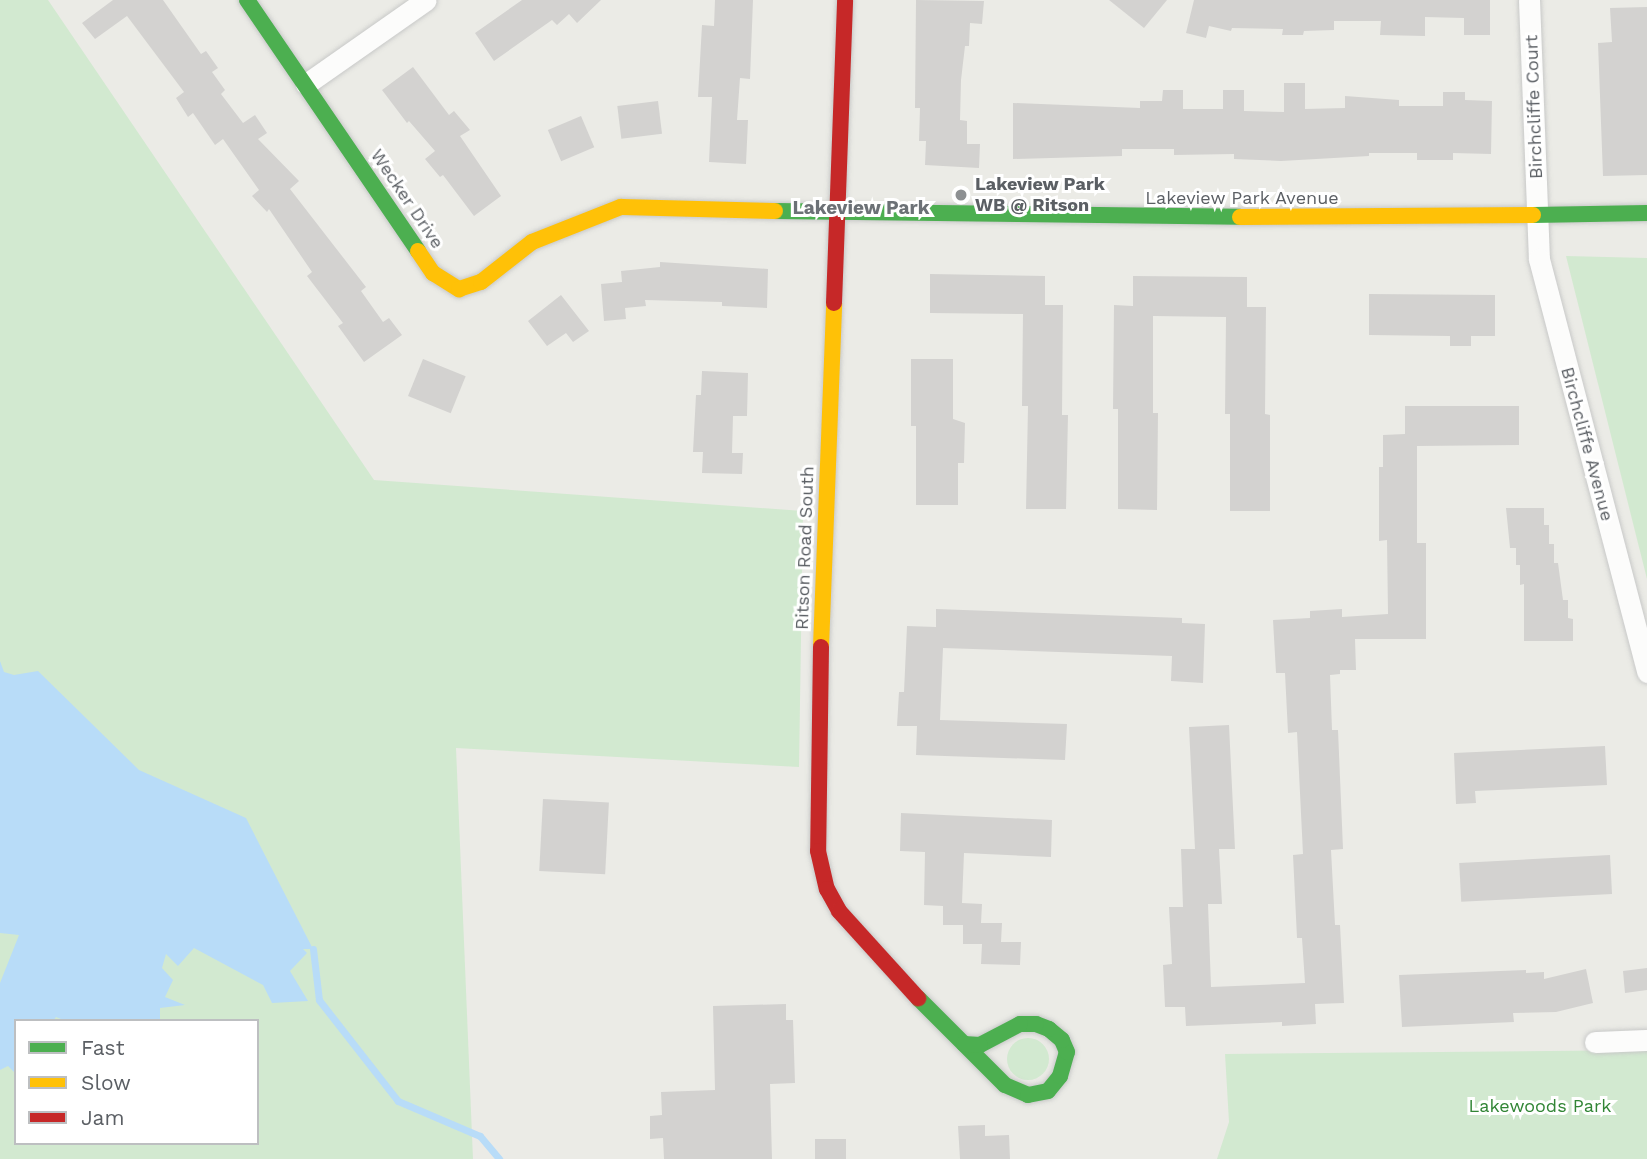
<!DOCTYPE html>
<style>
body{margin:0}
#map{position:relative;width:1647px;height:1159px;overflow:hidden;background:#ebebe6;font-family:"Work Sans",sans-serif}
div>[style]{position:absolute}
[style*='--x']{left:calc(var(--x)*1px);top:calc(var(--y)*1px);width:calc(var(--w)*1px);rotate:calc(var(--a)*1deg)}
.green>*{inset:0;background:#d2e9d0}
.round{border-radius:50%}
.water>*{inset:0;background:#b8dcf8}
.stream>*{height:7px;margin:-3.5px;padding:0 3.5px;transform-origin:3.5px;border-radius:3.5px;background:#b8dcf8}
.building>*{inset:0;background:#d3d2d0;transform-origin:0 0}
.roads{filter:drop-shadow(0 0 2px #c8c9c8) drop-shadow(0 0 2px #c8c9c8)}
.street>*{height:21px;margin:-10.5px;padding:0 10.5px;transform-origin:10.5px;border-radius:10.5px;background:#fcfcfb}
.fast>*{height:16px;margin:-8px;padding:0 8px;transform-origin:8px;border-radius:8px;background:#4caf50}
.slow>*{height:16px;margin:-8px;padding:0 8px;transform-origin:8px;border-radius:8px;background:#ffc107}
.jam>*{height:16px;margin:-8px;padding:0 8px;transform-origin:8px;border-radius:8px;background:#c62828}
.dots>*{width:19px;height:19px;translate:-50% -50%;box-sizing:border-box;border:4px solid #fff;border-radius:50%}
span{translate:-50% -50%;white-space:nowrap;text-align:center;line-height:1.15;-webkit-text-stroke:6px #fff;paint-order:stroke}
.street-label{font-size:18px;color:#5b5f64}
.poi-label{font-size:18px;color:#5b5f64;font-weight:700}
.left{translate:0 -50%;text-align:left}
.park-label{font-size:18px;color:#318535}
.neighbourhood-label{font-size:19px;color:#6c7176;font-weight:700}
.legend{position:absolute;left:14px;top:1019px;width:245px;height:126px;box-sizing:border-box;background:#fff;border:2px solid #bdbfc1;margin:0;padding:9px 12px;list-style:none;font-size:21px;color:#5b5f64}
.legend li{display:flex;align-items:center;gap:14px;height:35px}
.legend b{width:35px;border:2px solid #bdbfc1}
</style>
<div id="map">
<div class="green">
<div style="clip-path:polygon(evenodd,0 0,48px 0,374px 480px,803px 511px,799px 767px,456px 748px,473px 1159px,0 1159px,0 0,16px 1021px,257px 1021px,257px 1143px,16px 1143px,16px 1021px)"></div>
<div style="clip-path:polygon(1566px 256px,1647px 258px,1647px 579px)"></div>
<div class="round" style="left:1007px;top:1038px;width:42px;height:42px"></div>
<div style="clip-path:polygon(1647px 1050px,1647px 1159px,1217px 1159px,1229px 1122px,1225px 1054px)"></div>
</div>
<div class="water">
<div style="clip-path:polygon(0 661px,4px 672px,14px 675px,38px 671px,139px 770px,246px 818px,313px 949px,303px 949px,307px 953px,290px 971px,308px 1001px,272px 1003px,263px 985px,194px 948px,178px 966px,166px 954px,162px 968px,173px 980px,165px 997px,185px 1005px,160px 1008px,160px 1021px,66px 1021px,56px 1017px,53px 1021px,16px 1021px,16px 1074px,8px 1066px,0 1070px,0 983px,19px 935px,0 933px)"></div>
</div>
<div class="stream">
<div style="--x:313;--y:949;--w:51;--a:83.3"></div>
<div style="--x:319;--y:1000;--w:128;--a:52"></div>
<div style="--x:398;--y:1101;--w:89;--a:23.1"></div>
<div style="--x:480;--y:1136;--w:30;--a:50"></div>
</div>
<div class="building">
<div style="clip-path:polygon(113px 0,163px 0,201px 54px,206px 51px,218px 68px,212px 72px,225px 90px,221px 94px,243px 123px,255px 115px,267px 133px,258px 139px,299px 181px,290px 189px,366px 287px,361px 291px,383px 322px,389px 318px,402px 335px,364px 362px,338px 326px,343px 323px,307px 276px,312px 272px,269px 209px,267px 212px,252px 196px,259px 190px,223px 139px,215px 145px,193px 113px,188px 117px,176px 98px,184px 92px,127px 16px,95px 39px,82px 23px)"></div>
<div style="clip-path:polygon(522px 0,601px 0,577px 23px,569px 14px,557px 25px,552px 20px,494px 61px,475px 33px)"></div>
<div style="clip-path:polygon(715px 0,753px 0,750px 79px,740px 78px,737px 120px,748px 120px,746px 164px,709px 162px,712px 97px,698px 97px,702px 25px,714px 26px)"></div>
<div style="clip-path:polygon(916px 0,984px 1px,982px 24px,970px 23px,969px 46px,965px 46px,961px 80px,960px 120px,967px 121px,967px 144px,980px 144px,979px 168px,925px 165px,926px 141px,919px 141px,920px 108px,915px 108px)"></div>
<div style="clip-path:polygon(1109px 0,1167px 0,1144px 28px)"></div>
<div style="clip-path:polygon(1194px 0,1490px 0,1490px 35px,1464px 35px,1464px 18px,1425px 17px,1425px 36px,1380px 35px,1381px 21px,1334px 21px,1334px 30px,1304px 31px,1303px 35px,1282px 35px,1283px 29px,1232px 28px,1231px 31px,1209px 26px,1206px 38px,1186px 33px)"></div>
<div style="clip-path:polygon(1647px 7px,1647px 175px,1603px 176px,1598px 43px,1612px 42px,1610px 8px)"></div>
<div style="clip-path:polygon(413px 67px,449px 115px,454px 111px,470px 130px,460px 136px,501px 196px,474px 216px,443px 175px,440px 177px,425px 159px,435px 151px,409px 121px,407px 123px,382px 90px)"></div>
<div style="clip-path:polygon(1284px 83px,1305px 83px,1305px 109px,1345px 108px,1345px 96px,1399px 100px,1399px 106px,1443px 106px,1443px 92px,1465px 92px,1465px 100px,1492px 101px,1491px 154px,1453px 153px,1453px 160px,1417px 160px,1417px 153px,1369px 153px,1369px 156px,1281px 161px,1234px 159px,1234px 154px,1174px 155px,1174px 149px,1122px 149px,1122px 156px,1013px 159px,1013px 103px,1140px 108px,1140px 101px,1162px 101px,1163px 90px,1183px 90px,1183px 109px,1223px 109px,1223px 90px,1244px 90px,1244px 111px,1284px 112px)"></div>
<div style="left:658px;top:101px;width:33px;height:41px;rotate:83deg"></div>
<div style="left:581px;top:116px;width:34px;height:36px;rotate:67deg"></div>
<div style="clip-path:polygon(660px 262px,768px 269px,767px 308px,722px 306px,722px 302px,645px 300px,646px 306px,625px 308px,626px 319px,604px 321px,601px 284px,622px 282px,621px 271px,660px 267px)"></div>
<div style="clip-path:polygon(930px 274px,1045px 276px,1045px 305px,1063px 305px,1062px 415px,1068px 415px,1066px 509px,1026px 509px,1028px 406px,1022px 406px,1023px 314px,930px 313px)"></div>
<div style="clip-path:polygon(1133px 276px,1247px 277px,1247px 307px,1266px 307px,1265px 414px,1270px 415px,1270px 511px,1230px 511px,1230px 414px,1225px 414px,1226px 317px,1153px 316px,1153px 413px,1158px 413px,1157px 510px,1118px 509px,1118px 409px,1113px 409px,1114px 305px,1133px 306px)"></div>
<div style="clip-path:polygon(1369px 294px,1495px 295px,1495px 336px,1471px 336px,1471px 346px,1450px 346px,1450px 336px,1369px 335px)"></div>
<div style="clip-path:polygon(561px 295px,589px 331px,573px 342px,566px 333px,547px 346px,528px 321px)"></div>
<div style="left:423px;top:359px;width:46px;height:40px;rotate:22deg"></div>
<div style="clip-path:polygon(911px 359px,953px 359px,953px 419px,965px 423px,964px 463px,958px 463px,958px 505px,916px 505px,916px 426px,911px 426px)"></div>
<div style="clip-path:polygon(702px 371px,748px 373px,747px 416px,733px 416px,732px 453px,743px 453px,742px 474px,702px 473px,703px 452px,693px 452px,696px 395px,701px 395px)"></div>
<div style="clip-path:polygon(1405px 406px,1519px 406px,1519px 445px,1417px 446px,1417px 543px,1426px 543px,1426px 639px,1355px 639px,1356px 670px,1340px 670px,1340px 674px,1330px 675px,1332px 730px,1338px 730px,1343px 849px,1331px 850px,1335px 925px,1340px 925px,1344px 1003px,1315px 1004px,1316px 1024px,1282px 1026px,1282px 1022px,1186px 1026px,1185px 1007px,1165px 1007px,1163px 965px,1172px 964px,1169px 907px,1183px 907px,1181px 849px,1195px 849px,1189px 727px,1229px 725px,1235px 849px,1219px 849px,1222px 904px,1208px 904px,1211px 987px,1305px 983px,1302px 938px,1297px 938px,1293px 855px,1303px 854px,1297px 732px,1288px 733px,1285px 673px,1276px 673px,1273px 620px,1310px 618px,1310px 611px,1342px 609px,1342px 617px,1388px 614px,1387px 540px,1379px 541px,1379px 467px,1383px 467px,1383px 435px,1405px 434px)"></div>
<div style="clip-path:polygon(1506px 508px,1544px 508px,1544px 525px,1549px 525px,1549px 544px,1554px 544px,1554px 563px,1558px 563px,1563px 600px,1568px 600px,1568px 618px,1573px 619px,1573px 641px,1524px 641px,1524px 584px,1520px 585px,1520px 565px,1516px 565px,1516px 548px,1510px 548px)"></div>
<div style="clip-path:polygon(936px 609px,1182px 618px,1182px 623px,1205px 624px,1203px 683px,1171px 681px,1172px 656px,943px 648px,940px 720px,1067px 724px,1065px 760px,916px 755px,917px 726px,897px 726px,899px 692px,904px 692px,907px 626px,936px 627px)"></div>
<div style="clip-path:polygon(1605px 746px,1607px 785px,1475px 791px,1476px 803px,1456px 804px,1454px 753px)"></div>
<div style="left:543px;top:799px;width:66px;height:72px;rotate:3deg"></div>
<div style="clip-path:polygon(901px 813px,1052px 820px,1051px 857px,964px 853px,962px 903px,982px 904px,981px 923px,1002px 923px,1001px 942px,1021px 942px,1020px 965px,981px 964px,982px 944px,963px 944px,963px 925px,943px 925px,943px 906px,924px 905px,925px 852px,900px 851px)"></div>
<div style="left:1610px;top:855px;width:39px;height:151px;rotate:87deg"></div>
<div style="clip-path:polygon(1647px 968px,1647px 990px,1625px 993px,1623px 971px)"></div>
<div style="clip-path:polygon(1586px 969px,1593px 1003px,1556px 1012px,1513px 1013px,1514px 1022px,1402px 1027px,1399px 975px,1526px 970px,1526px 973px,1544px 972px,1544px 979px)"></div>
<div style="clip-path:polygon(786px 1004px,786px 1020px,793px 1020px,795px 1083px,770px 1084px,772px 1159px,664px 1159px,663px 1138px,650px 1139px,650px 1116px,662px 1115px,661px 1092px,715px 1090px,713px 1006px)"></div>
<div style="clip-path:polygon(985px 1125px,985px 1136px,1009px 1135px,1010px 1159px,960px 1159px,958px 1126px)"></div>
<div style="left:846px;top:1139px;width:20px;height:31px;rotate:90deg"></div>
</div>
<div class="roads">
<div class="street">
<div style="--x:1529;--y:0;--w:259;--a:87.8"></div>
<div style="--x:1539;--y:259;--w:427;--a:75.3"></div>
<div style="--x:306;--y:84;--w:146;--a:-35"></div>
<div style="--x:1595;--y:1042;--w:52;--a:-2.2"></div>
</div>
<div class="fast">
<div style="--x:247;--y:0;--w:304;--a:55.7"></div>
<div style="--x:775;--y:211;--w:465;--a:0.7"></div>
<div style="--x:1533;--y:215;--w:114;--a:-1"></div>
<div style="--x:918;--y:998;--w:123;--a:45"></div>
<div style="--x:1005;--y:1085;--w:25;--a:23"></div>
<div style="--x:1028;--y:1095;--w:20;--a:-11"></div>
<div style="--x:1048;--y:1091;--w:19;--a:-51"></div>
<div style="--x:1060;--y:1076;--w:25;--a:-74"></div>
<div style="--x:1067;--y:1052;--w:13;--a:-113"></div>
<div style="--x:1062;--y:1040;--w:17;--a:-140"></div>
<div style="--x:1049;--y:1029;--w:14;--a:-159"></div>
<div style="--x:1036;--y:1024;--w:16;--a:180"></div>
<div style="--x:1020;--y:1024;--w:45;--a:152.3"></div>
<div style="--x:980;--y:1045;--w:16;--a:-176"></div>
</div>
<div class="slow">
<div style="--x:1240;--y:217;--w:293;--a:-0.4"></div>
<div style="--x:418;--y:251;--w:27;--a:56"></div>
<div style="--x:433;--y:273;--w:31;--a:32"></div>
<div style="--x:459;--y:289;--w:23;--a:-18"></div>
<div style="--x:481;--y:282;--w:65;--a:-38.1"></div>
<div style="--x:532;--y:242;--w:96;--a:-21.5"></div>
<div style="--x:621;--y:207;--w:154;--a:1.5"></div>
<div style="--x:821;--y:647;--w:344;--a:-87.8"></div>
</div>
<div class="jam">
<div style="--x:834;--y:303;--w:303;--a:-87.9"></div>
<div style="--x:821;--y:647;--w:204;--a:90.8"></div>
<div style="--x:818;--y:851;--w:39;--a:77"></div>
<div style="--x:827;--y:889;--w:25;--a:61"></div>
<div style="--x:839;--y:911;--w:118;--a:47.8"></div>
</div>
</div>
<div class="dots">
<div style="left:961px;top:195px;background:#8d9092"></div>
</div>
<div class="street-label">
<span style="left:1534px;top:107px;rotate:-92deg">Birchcliffe Court</span>
<span style="left:1242px;top:198px">Lakeview Park Avenue</span>
<span style="left:407px;top:199px;rotate:56deg">Wecker Drive</span>
<span style="left:1587px;top:444px;rotate:75deg">Birchcliffe Avenue</span>
<span style="left:805px;top:548px;rotate:-88deg">Ritson Road South</span>
</div>
<div class="poi-label">
<span class="left" style="left:975px;top:195px">Lakeview Park<br>WB @ Ritson</span>
</div>
<div class="park-label">
<span style="left:1540px;top:1106px">Lakewoods Park</span>
</div>
<div class="neighbourhood-label">
<span style="left:861px;top:208px">Lakeview Park</span>
</div>
<ul class="legend">
<li><b style="height:9px;background:#4caf50"></b>Fast</li>
<li><b style="height:9px;background:#ffc107"></b>Slow</li>
<li><b style="height:9px;background:#c62828"></b>Jam</li>
</ul>
</div>
